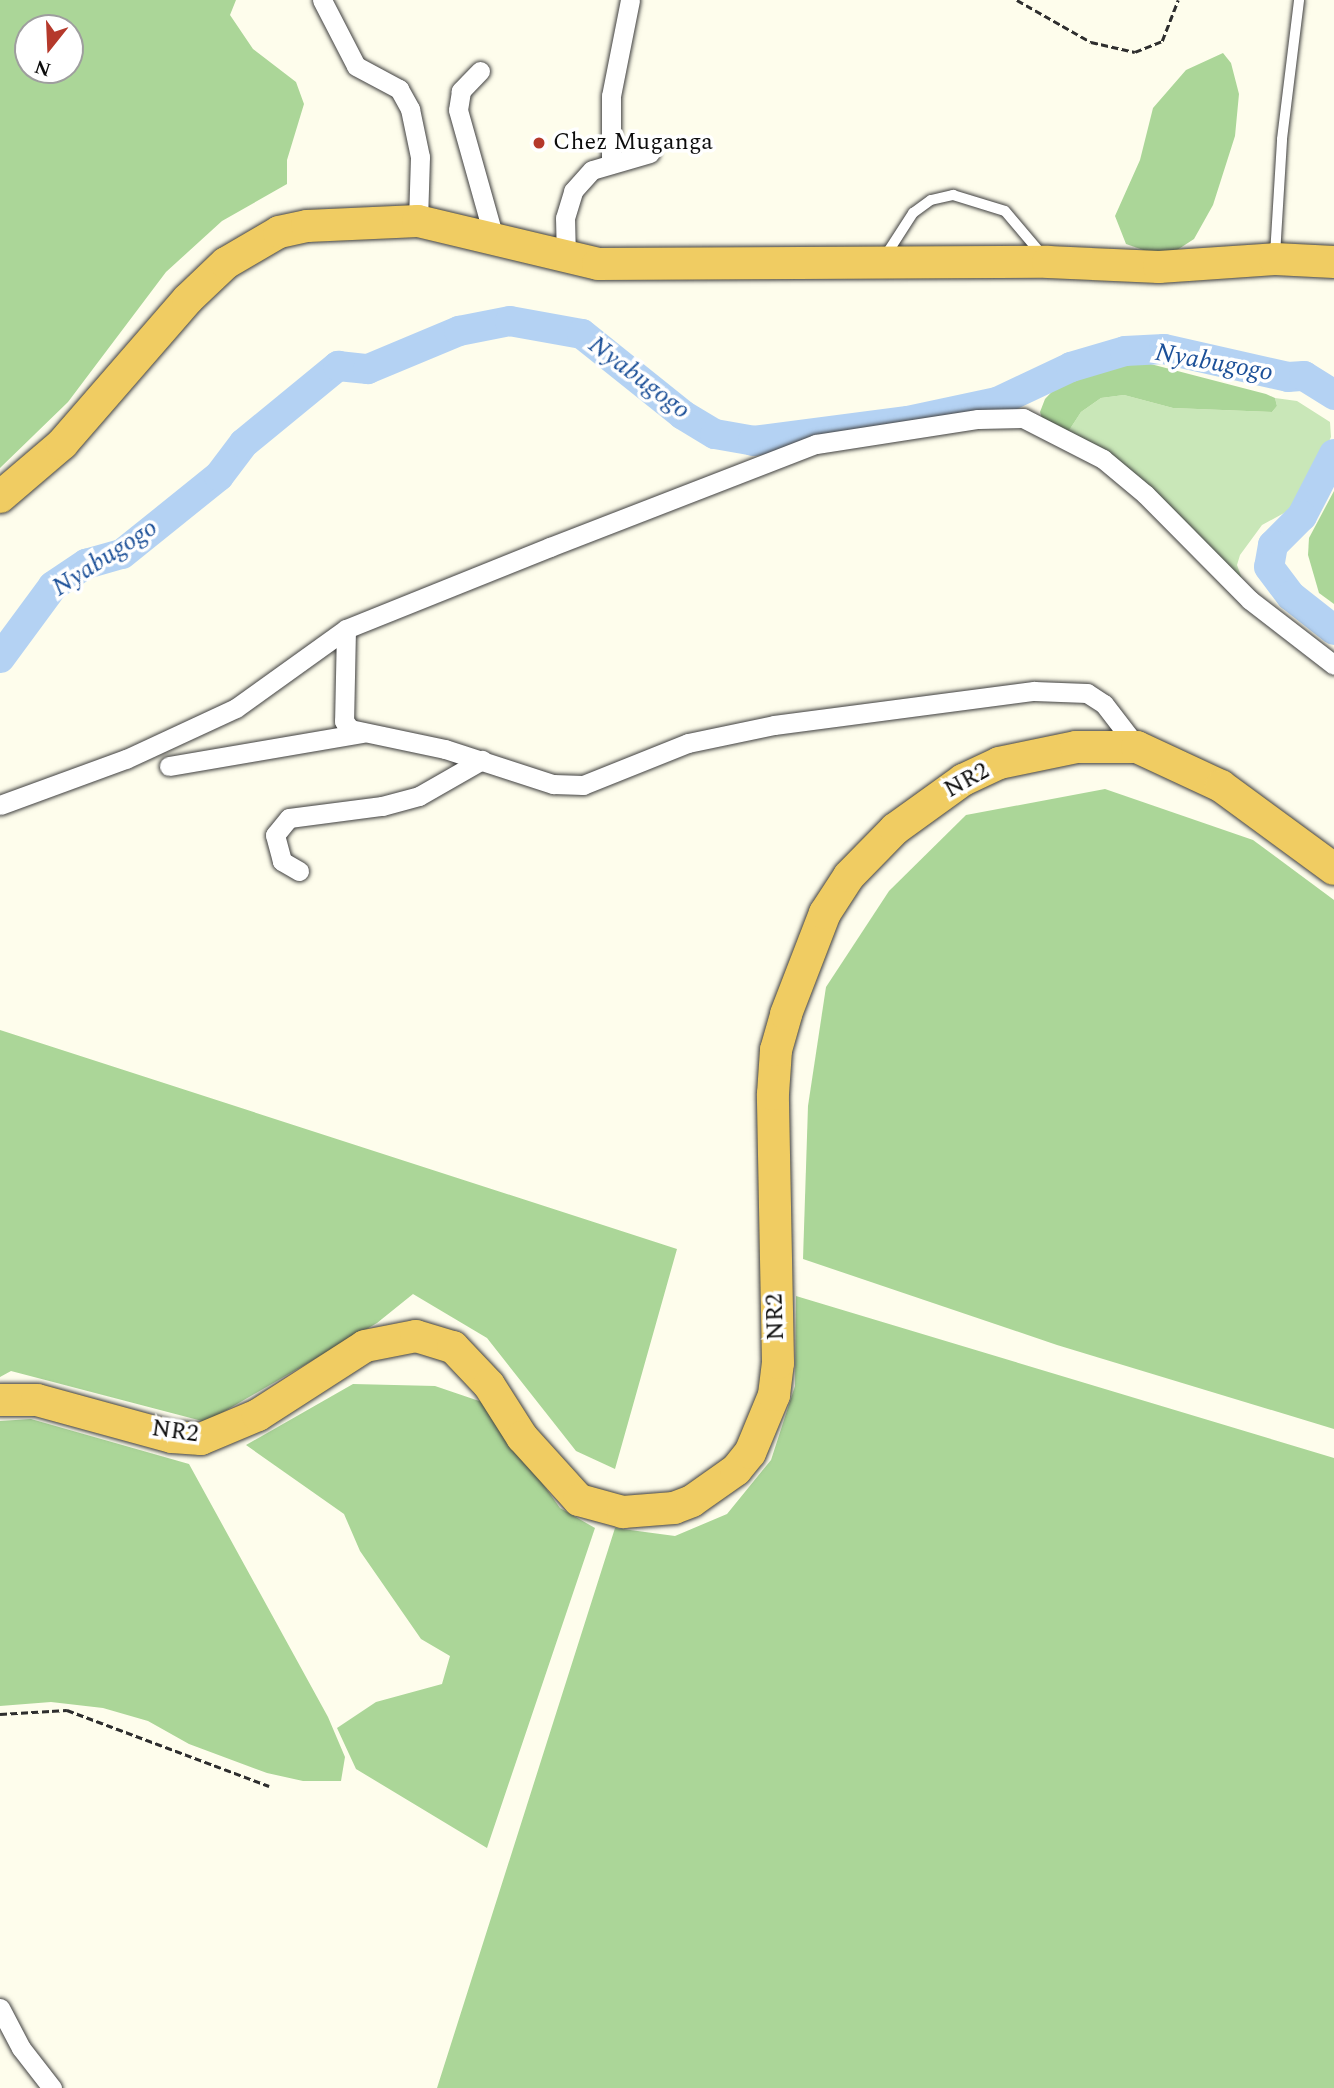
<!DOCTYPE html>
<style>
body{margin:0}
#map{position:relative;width:1334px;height:2088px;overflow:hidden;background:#fefdec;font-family:Spectral,serif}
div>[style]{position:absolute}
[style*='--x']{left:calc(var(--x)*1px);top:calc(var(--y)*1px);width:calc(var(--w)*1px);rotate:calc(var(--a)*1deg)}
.green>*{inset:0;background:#c9e7b8}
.forest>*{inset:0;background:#abd698}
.river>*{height:30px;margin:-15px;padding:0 15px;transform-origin:15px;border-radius:15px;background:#b4d2f3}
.path>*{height:2.5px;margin-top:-1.25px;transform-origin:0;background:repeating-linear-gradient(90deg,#2e2e2e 0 7px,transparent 0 10.5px)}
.roads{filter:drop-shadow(0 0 2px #3f3f3f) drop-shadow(0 0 2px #3f3f3f)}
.service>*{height:10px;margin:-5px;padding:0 5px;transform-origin:5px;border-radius:5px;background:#fff}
.minor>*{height:19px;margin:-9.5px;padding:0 9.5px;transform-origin:9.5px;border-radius:9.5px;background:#fff}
.trunk>*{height:32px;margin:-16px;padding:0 16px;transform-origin:16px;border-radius:16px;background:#f0cc62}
.dots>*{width:19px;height:19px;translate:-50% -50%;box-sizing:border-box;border:4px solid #fff;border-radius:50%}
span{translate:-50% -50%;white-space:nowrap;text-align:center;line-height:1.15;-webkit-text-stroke:7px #fff;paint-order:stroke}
.poi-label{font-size:24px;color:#0c0c0c}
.left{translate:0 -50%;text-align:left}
.street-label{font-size:24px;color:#0c0c0c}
.water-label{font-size:26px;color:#1c5098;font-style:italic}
.north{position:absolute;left:14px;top:14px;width:70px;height:70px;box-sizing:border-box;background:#fff;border:2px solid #9e9e9e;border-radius:50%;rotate:198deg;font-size:19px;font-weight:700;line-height:28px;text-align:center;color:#0c0c0c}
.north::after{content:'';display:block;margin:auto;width:24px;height:32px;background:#b5392b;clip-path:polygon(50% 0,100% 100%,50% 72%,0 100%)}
</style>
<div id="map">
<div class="green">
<div style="clip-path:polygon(1124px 395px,1173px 408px,1272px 412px,1277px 406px,1275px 398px,1297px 401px,1330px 422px,1331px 437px,1304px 496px,1295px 507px,1262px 525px,1240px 555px,1237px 565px,1245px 587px,1068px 432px,1081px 412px,1101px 398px)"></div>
</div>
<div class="forest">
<div style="clip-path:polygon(evenodd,0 0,236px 0,230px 15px,253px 49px,296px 82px,304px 104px,287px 160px,287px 184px,222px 221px,166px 272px,68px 402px,0 468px,0 0,28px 28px,70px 28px,70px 70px,28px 70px,28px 28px)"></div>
<div style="clip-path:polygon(1223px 53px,1231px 63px,1239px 94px,1235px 136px,1213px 205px,1194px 239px,1174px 252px,1152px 253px,1126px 244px,1115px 216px,1140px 160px,1153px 108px,1186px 70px)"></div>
<div style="clip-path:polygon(1139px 361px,1266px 394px,1275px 398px,1277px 406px,1272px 412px,1173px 408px,1124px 395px,1101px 398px,1081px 412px,1068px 432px,1044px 424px,1040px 412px,1045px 399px,1064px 379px,1081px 371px)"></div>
<div style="clip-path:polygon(1334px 491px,1334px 604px,1319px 593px,1308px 555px,1309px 538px)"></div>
<div style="clip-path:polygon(1105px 789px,1253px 840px,1334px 900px,1334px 1429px,1057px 1345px,803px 1259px,808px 1106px,826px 987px,889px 891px,966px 815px)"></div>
<div style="clip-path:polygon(0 1030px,677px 1249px,615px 1469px,576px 1451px,487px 1338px,413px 1294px,377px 1323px,206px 1422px,11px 1371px,0 1377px)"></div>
<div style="clip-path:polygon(796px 1296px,1334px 1458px,1334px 2088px,437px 2088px,615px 1528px,675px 1536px,727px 1514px,771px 1460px,795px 1386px)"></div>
<div style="clip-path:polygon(353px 1384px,435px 1386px,485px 1403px,560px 1508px,595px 1528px,487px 1848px,356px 1769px,337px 1728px,376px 1702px,442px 1684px,450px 1656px,421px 1639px,360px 1551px,344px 1514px,246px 1445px)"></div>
<div style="clip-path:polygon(31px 1419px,189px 1464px,328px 1717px,345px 1757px,341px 1781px,303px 1781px,267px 1773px,189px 1744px,148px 1721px,103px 1708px,51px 1702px,0 1706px,0 1421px)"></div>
</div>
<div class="river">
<div style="--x:1334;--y:454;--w:70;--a:117.3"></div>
<div style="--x:1302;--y:516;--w:41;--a:135"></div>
<div style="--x:1273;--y:545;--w:22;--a:100"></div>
<div style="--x:1269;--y:567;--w:36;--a:53"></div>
<div style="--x:1291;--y:596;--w:55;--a:38.3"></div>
<div style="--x:0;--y:658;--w:89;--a:-53.6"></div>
<div style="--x:53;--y:586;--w:40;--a:-34"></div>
<div style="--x:86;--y:564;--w:37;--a:-16"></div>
<div style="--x:122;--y:554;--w:124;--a:-38.8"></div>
<div style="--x:219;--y:476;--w:41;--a:-52.9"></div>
<div style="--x:244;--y:443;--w:122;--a:-39.3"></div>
<div style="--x:338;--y:366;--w:30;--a:6"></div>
<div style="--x:368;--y:369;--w:99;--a:-22.7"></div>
<div style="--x:459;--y:331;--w:52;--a:-11.1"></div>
<div style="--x:510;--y:321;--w:73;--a:10.2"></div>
<div style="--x:582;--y:334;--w:129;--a:38.7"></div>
<div style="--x:683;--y:415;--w:37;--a:31"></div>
<div style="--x:715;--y:434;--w:39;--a:10"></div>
<div style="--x:753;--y:441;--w:156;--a:-7.4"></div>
<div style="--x:908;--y:421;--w:91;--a:-12.1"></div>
<div style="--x:997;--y:402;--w:82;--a:-25.3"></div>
<div style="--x:1071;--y:367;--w:56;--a:-16.5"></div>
<div style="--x:1125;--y:351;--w:39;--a:-3"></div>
<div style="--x:1164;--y:349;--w:127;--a:12.7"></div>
<div style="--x:1288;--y:377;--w:16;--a:-4"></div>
<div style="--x:1304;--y:376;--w:36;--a:32"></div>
</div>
<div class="path">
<div style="--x:1017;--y:0;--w:85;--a:29.6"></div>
<div style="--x:1091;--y:42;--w:45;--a:12.8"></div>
<div style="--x:1135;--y:52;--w:29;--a:-22"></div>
<div style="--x:1162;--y:41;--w:44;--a:-68.7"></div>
<div style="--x:0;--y:1714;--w:67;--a:-3.4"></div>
<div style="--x:67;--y:1710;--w:216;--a:20.6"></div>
</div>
<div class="roads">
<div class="service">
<div style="--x:1275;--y:255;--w:116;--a:-86.5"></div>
<div style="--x:1282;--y:139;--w:140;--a:-83"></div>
<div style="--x:884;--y:258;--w:54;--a:-57.2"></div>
<div style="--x:913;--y:213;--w:22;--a:-36"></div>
<div style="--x:931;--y:200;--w:23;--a:-13"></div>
<div style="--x:953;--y:195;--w:54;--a:17.1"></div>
<div style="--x:1005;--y:211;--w:59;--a:49.8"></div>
</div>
<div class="minor">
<div style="--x:322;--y:0;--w:74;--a:62.7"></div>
<div style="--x:356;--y:66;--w:49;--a:28.1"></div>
<div style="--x:399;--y:89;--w:23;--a:61"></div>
<div style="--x:410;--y:109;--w:49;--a:78.2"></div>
<div style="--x:420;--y:157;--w:64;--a:91.8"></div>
<div style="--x:480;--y:71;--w:28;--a:134"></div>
<div style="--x:461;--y:91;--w:19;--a:99"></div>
<div style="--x:458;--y:110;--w:137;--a:74.3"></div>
<div style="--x:611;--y:162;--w:66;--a:-90"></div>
<div style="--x:611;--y:96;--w:98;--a:-78.8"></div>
<div style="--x:566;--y:258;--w:40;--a:-91.4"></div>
<div style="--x:565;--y:218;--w:28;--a:-73"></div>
<div style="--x:573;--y:191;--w:28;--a:-48"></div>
<div style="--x:592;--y:170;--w:60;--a:-16.3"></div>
<div style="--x:346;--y:629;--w:92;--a:91.2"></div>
<div style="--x:344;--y:721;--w:10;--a:53"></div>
<div style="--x:350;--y:729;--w:97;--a:11.9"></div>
<div style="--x:445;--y:749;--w:114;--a:18"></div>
<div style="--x:553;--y:784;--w:30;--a:2"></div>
<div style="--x:583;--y:785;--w:113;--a:-21.8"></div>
<div style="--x:688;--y:743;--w:88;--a:-11.8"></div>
<div style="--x:774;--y:725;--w:262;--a:-7.5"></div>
<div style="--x:1034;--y:691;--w:53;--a:2.2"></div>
<div style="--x:1087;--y:693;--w:20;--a:33"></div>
<div style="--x:1104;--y:704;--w:54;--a:52.5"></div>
<div style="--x:169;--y:766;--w:196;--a:-9.7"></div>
<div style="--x:0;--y:805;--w:134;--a:-20.1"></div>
<div style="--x:126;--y:759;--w:121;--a:-24.9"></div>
<div style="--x:236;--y:708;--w:135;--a:-35.7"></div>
<div style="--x:346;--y:629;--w:220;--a:-21.9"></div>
<div style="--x:550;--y:547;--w:285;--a:-21.2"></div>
<div style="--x:816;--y:444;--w:164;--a:-8.8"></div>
<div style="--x:978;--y:419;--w:45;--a:-1.3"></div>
<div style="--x:1023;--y:418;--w:90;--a:27.1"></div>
<div style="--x:1103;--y:459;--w:55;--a:39.8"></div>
<div style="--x:1145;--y:494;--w:149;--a:45.3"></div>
<div style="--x:1250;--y:600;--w:106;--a:37.7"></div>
<div style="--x:299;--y:871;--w:20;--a:-150"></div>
<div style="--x:282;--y:861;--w:27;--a:-105"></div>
<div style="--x:275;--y:835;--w:22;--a:-51"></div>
<div style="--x:289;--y:818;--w:94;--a:-7.4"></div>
<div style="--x:382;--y:806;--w:38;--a:-15"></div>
<div style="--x:419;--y:796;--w:73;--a:-29.7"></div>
<div style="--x:0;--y:2008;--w:45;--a:62.3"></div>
<div style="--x:21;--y:2048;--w:51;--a:52.2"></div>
</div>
<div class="trunk">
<div style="--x:0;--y:497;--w:82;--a:-40.5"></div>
<div style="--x:62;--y:444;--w:192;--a:-49"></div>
<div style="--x:188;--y:299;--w:52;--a:-43.5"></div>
<div style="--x:226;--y:263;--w:61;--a:-30.3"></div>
<div style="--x:279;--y:232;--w:29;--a:-12"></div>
<div style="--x:307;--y:226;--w:111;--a:-2.6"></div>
<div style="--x:418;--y:221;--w:185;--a:13.4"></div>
<div style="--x:598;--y:264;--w:450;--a:-0.3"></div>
<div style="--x:1048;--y:262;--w:111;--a:2.6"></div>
<div style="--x:1159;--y:267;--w:116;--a:-3.9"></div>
<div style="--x:1275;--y:259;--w:59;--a:2.9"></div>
<div style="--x:0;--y:1400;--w:37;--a:0"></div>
<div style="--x:37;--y:1400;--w:140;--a:15.3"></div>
<div style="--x:172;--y:1437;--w:29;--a:4"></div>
<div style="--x:201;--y:1439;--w:62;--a:-22.8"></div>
<div style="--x:258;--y:1415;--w:127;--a:-32.8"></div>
<div style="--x:365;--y:1346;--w:52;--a:-11.1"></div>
<div style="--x:416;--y:1336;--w:39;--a:17"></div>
<div style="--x:453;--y:1347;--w:52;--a:46.5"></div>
<div style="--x:489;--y:1385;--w:62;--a:57.6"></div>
<div style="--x:522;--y:1437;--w:85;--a:47.9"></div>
<div style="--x:579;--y:1500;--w:46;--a:15.3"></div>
<div style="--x:623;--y:1512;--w:51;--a:-4.5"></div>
<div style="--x:674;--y:1508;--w:19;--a:-21"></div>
<div style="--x:692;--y:1501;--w:54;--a:-35.2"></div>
<div style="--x:736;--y:1470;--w:22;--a:-51"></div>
<div style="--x:750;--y:1453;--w:63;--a:-67.5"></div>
<div style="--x:774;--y:1395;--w:32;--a:-83"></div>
<div style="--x:778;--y:1363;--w:269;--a:-91.1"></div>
<div style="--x:773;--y:1094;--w:44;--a:-86.1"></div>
<div style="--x:776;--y:1050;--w:37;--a:-74"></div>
<div style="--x:786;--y:1014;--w:108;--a:-68.9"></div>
<div style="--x:825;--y:913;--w:44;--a:-57"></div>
<div style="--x:849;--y:876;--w:66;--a:-45.6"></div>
<div style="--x:895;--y:829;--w:84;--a:-35.8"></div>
<div style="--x:963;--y:780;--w:40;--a:-25"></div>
<div style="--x:999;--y:763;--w:79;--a:-11.7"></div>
<div style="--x:1076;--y:747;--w:61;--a:0"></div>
<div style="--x:1137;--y:747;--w:93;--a:24.9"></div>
<div style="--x:1221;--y:786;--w:140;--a:36.3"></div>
</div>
</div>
<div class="dots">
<div style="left:539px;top:143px;background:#b5392b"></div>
</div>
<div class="poi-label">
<span class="left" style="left:553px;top:143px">Chez Muganga</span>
</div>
<div class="street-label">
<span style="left:967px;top:781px;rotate:-29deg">NR2</span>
<span style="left:776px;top:1317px;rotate:-92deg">NR2</span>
<span style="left:175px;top:1432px;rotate:8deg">NR2</span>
</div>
<div class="water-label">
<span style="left:1214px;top:363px;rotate:10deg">Nyabugogo</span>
<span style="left:639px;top:378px;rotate:37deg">Nyabugogo</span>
<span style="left:105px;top:558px;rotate:-33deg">Nyabugogo</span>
</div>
<div class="north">N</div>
</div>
